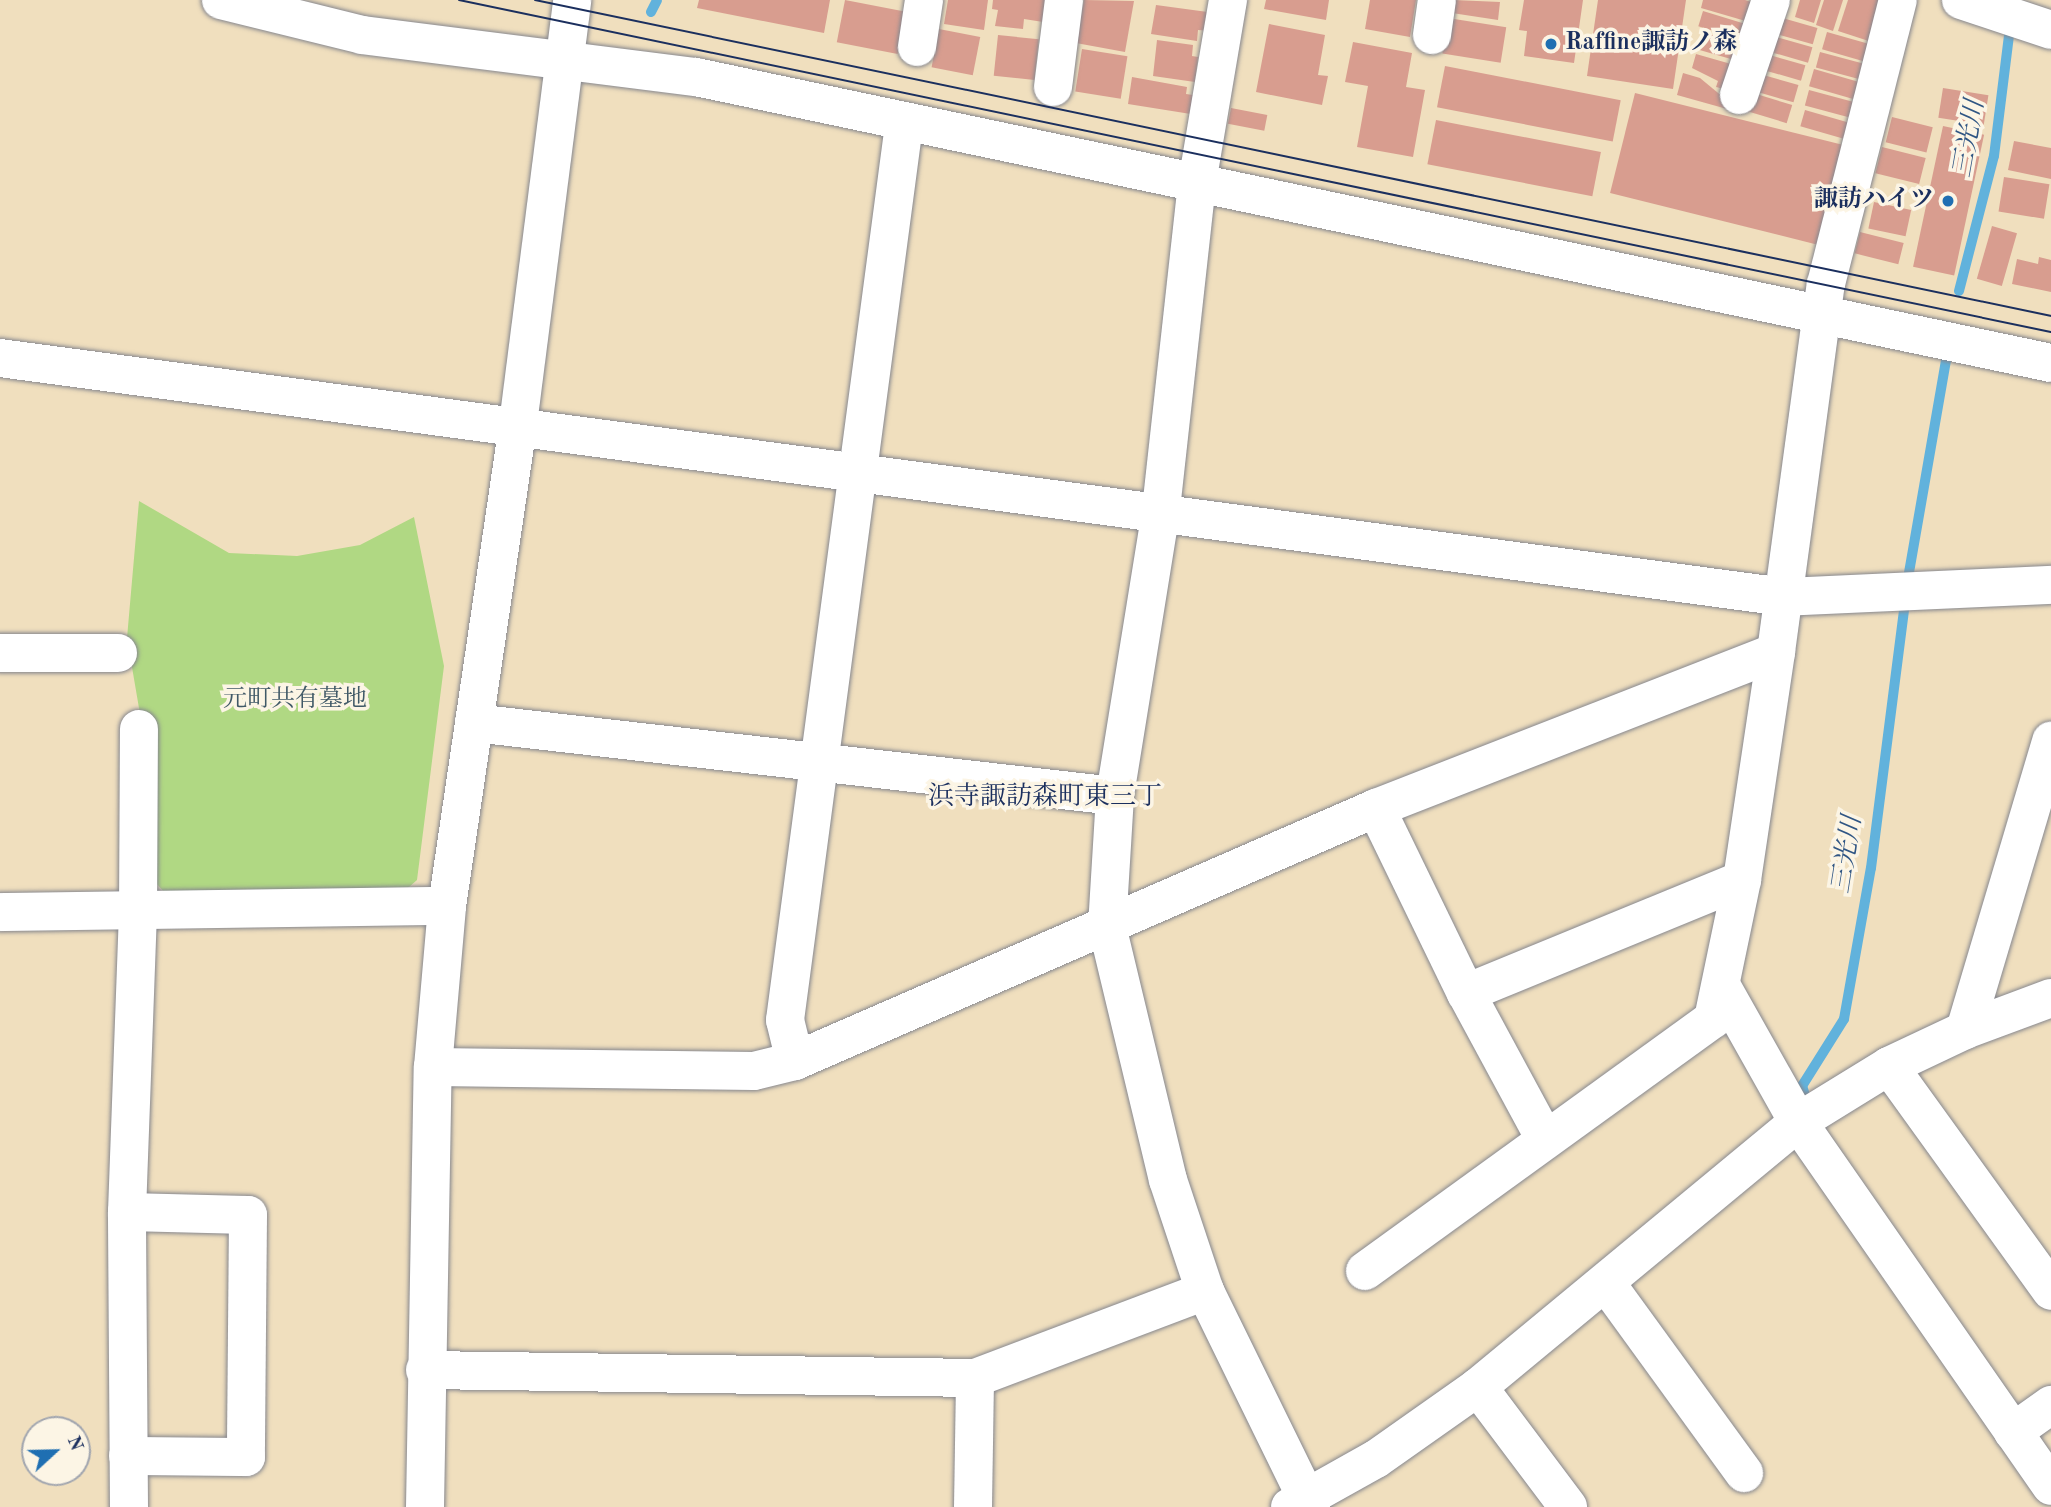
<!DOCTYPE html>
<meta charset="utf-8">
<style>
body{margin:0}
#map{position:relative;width:2051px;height:1507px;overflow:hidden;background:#f0dfbe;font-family:"Old Standard TT","Noto Serif JP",serif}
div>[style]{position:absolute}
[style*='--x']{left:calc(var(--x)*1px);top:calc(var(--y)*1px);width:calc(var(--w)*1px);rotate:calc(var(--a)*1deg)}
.green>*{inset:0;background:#b0d883}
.stream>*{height:10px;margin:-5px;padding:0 5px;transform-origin:5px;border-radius:5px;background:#61b2dc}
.building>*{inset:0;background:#d89d8f;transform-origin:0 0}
.roads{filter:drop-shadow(0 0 2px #86878e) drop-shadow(0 0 2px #86878e)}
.minor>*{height:38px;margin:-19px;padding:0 19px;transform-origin:19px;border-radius:19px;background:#fff}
.tram>*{height:2px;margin:-1px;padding:0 1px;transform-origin:1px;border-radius:1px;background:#1b2f5e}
.dots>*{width:19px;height:19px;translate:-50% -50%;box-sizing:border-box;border:4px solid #fcf5e5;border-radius:50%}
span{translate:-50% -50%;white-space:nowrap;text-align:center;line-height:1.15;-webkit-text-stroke:7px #fcf5e5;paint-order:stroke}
.poi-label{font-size:24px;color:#1b2f5e;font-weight:700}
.left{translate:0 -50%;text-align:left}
.right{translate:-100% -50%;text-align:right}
.park-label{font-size:24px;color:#405967}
.water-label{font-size:26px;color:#305684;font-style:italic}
.neighbourhood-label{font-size:26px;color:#1b2f5e}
.north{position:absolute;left:21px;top:1416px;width:70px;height:70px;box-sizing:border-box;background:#fcf5e5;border:2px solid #a2a6af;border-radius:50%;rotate:68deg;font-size:19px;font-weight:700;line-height:28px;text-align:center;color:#1b2f5e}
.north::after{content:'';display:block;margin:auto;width:24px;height:32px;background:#1f6fb2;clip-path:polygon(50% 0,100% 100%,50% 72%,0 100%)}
</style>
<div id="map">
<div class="green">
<div style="clip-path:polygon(139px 501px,229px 553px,297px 556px,360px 545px,414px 517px,444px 666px,417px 880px,400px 895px,167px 895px,155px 882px,140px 714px,127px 638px)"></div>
</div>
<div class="stream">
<div style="--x:651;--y:12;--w:13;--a:-63"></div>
<div style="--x:1959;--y:291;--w:139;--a:-75.5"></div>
<div style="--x:1994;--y:156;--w:122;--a:-82.9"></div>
<div style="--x:1907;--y:584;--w:233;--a:-80.1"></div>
<div style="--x:1807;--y:1102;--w:17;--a:-107"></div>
<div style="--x:1802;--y:1086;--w:79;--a:-57.9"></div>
<div style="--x:1844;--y:1019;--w:153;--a:-79.9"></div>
<div style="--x:1871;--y:868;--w:269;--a:-82.7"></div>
</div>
<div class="building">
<div style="clip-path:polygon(699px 0,830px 0,824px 33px,697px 8px)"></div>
<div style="left:845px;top:0;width:62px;height:43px;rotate:11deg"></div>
<div style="clip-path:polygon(948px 0,988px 0,984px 30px,944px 24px)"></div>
<div style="clip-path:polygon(993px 0,1046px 0,1043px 22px,1024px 19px,1023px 29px,995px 26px,998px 10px,992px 9px)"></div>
<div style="clip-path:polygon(1084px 0,1134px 1px,1125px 52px,1076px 43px)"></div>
<div style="clip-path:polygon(1266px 0,1329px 0,1326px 20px,1264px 9px)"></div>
<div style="clip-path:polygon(1370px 0,1416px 0,1410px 37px,1365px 29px)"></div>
<div style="clip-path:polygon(1454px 0,1500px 2px,1498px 20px,1452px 13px)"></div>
<div style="clip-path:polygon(1524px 0,1583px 0,1574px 63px,1524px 56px,1527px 31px,1519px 30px)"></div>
<div style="clip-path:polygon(1598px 0,1686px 0,1673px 89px,1587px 76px)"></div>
<div style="clip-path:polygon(1703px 0,1745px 0,1755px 3px,1749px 22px,1701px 8px)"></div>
<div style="clip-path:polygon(1800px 0,1821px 0,1814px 23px,1795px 17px)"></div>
<div style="clip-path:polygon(1824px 0,1843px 0,1833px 31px,1816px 25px)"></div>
<div style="clip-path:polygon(1848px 0,1885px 0,1881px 45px,1838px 31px)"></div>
<div style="clip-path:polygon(1156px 5px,1215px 13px,1212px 31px,1198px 30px,1197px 41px,1151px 34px)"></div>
<div style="left:1703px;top:11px;width:47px;height:16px;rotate:17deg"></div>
<div style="left:1779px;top:17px;width:40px;height:17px;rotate:16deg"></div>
<div style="left:1448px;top:18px;width:59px;height:36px;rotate:9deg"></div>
<div style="clip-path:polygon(1269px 24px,1325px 35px,1318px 75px,1328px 76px,1322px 105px,1256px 92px)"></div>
<div style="left:939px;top:29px;width:42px;height:39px;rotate:11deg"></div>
<div style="left:1702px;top:32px;width:45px;height:18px;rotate:16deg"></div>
<div style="left:1827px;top:32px;width:53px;height:18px;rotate:16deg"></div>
<div style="left:998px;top:35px;width:41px;height:41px;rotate:6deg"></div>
<div style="left:1773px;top:36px;width:41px;height:16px;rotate:16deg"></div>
<div style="clip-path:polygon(1157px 40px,1193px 45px,1192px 56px,1198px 57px,1195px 82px,1153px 76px)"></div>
<div style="clip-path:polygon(1353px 42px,1412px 53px,1406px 87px,1425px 90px,1413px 157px,1357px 147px,1368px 86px,1345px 82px)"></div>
<div style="left:1082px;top:49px;width:46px;height:43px;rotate:9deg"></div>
<div style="left:1820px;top:52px;width:55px;height:16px;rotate:15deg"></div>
<div style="clip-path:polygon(1696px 54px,1738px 66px,1732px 91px,1716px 87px,1718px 81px,1692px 68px)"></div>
<div style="left:1766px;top:54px;width:41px;height:16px;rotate:16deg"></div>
<div style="left:1445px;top:66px;width:179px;height:42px;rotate:11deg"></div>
<div style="left:1814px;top:69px;width:54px;height:18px;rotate:16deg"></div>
<div style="clip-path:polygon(1683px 73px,1700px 78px,1729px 102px,1727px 109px,1677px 95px)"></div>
<div style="left:1760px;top:74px;width:40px;height:18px;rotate:16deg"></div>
<div style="clip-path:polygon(1132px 77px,1187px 87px,1186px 94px,1200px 96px,1197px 115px,1128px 104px)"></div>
<div style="left:1943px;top:88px;width:46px;height:30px;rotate:9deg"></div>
<div style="left:1809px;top:90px;width:54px;height:16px;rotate:15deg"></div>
<div style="left:1635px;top:93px;width:219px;height:103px;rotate:14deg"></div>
<div style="left:1753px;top:93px;width:41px;height:19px;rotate:17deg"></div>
<div style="left:1231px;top:108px;width:37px;height:16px;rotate:11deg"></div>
<div style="left:1805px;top:110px;width:55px;height:17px;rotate:16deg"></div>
<div style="left:1892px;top:117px;width:42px;height:26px;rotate:14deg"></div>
<div style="left:1436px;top:120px;width:168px;height:45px;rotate:11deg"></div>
<div style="left:1943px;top:126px;width:42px;height:144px;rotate:12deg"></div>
<div style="clip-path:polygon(2014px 141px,2051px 148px,2051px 179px,2008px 170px)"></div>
<div style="left:1882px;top:147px;width:45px;height:27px;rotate:14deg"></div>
<div style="left:2004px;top:177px;width:46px;height:35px;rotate:9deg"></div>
<div style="left:1874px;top:202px;width:38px;height:27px;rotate:12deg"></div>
<div style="left:1992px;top:226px;width:26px;height:55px;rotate:16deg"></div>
<div style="left:1860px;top:232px;width:45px;height:22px;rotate:14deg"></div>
<div style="clip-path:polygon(2039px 257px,2051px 260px,2051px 292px,2012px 284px,2017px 259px,2038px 264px)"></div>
</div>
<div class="roads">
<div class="minor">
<div style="--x:221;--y:0;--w:145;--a:13.9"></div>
<div style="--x:362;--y:35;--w:337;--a:7.2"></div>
<div style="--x:696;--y:77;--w:1385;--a:11.92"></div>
<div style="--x:1228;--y:0;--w:186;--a:99.6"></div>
<div style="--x:1197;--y:183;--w:336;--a:96.3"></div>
<div style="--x:1160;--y:517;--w:283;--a:99.2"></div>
<div style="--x:1115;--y:796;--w:130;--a:93.5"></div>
<div style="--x:1107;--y:926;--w:261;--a:76.5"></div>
<div style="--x:1168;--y:1180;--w:117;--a:71.6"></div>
<div style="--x:1205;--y:1291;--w:241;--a:63.9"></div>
<div style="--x:1961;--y:0;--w:95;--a:18.4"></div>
<div style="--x:1432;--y:35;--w:35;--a:-82"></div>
<div style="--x:917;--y:47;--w:48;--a:-81.5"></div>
<div style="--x:1053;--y:87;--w:88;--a:-82.8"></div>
<div style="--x:1739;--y:95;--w:100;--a:-71.4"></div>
<div style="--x:0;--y:358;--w:1799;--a:7.63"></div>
<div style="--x:1783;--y:597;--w:268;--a:-2.6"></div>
<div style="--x:0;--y:653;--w:118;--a:0"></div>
<div style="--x:474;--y:723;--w:645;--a:6.5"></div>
<div style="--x:1376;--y:808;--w:206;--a:64.1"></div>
<div style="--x:1466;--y:993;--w:298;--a:-22.3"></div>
<div style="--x:1742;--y:880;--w:231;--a:-81.5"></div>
<div style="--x:0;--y:912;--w:447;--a:-0.8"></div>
<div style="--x:1722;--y:987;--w:155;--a:60.6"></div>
<div style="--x:1798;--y:1122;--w:443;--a:55.2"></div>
<div style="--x:1466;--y:993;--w:166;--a:61.6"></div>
<div style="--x:1965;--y:1030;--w:92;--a:-20.4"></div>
<div style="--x:795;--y:1061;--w:42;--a:-103.7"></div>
<div style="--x:785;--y:1020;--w:904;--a:-82.43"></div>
<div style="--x:1889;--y:1066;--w:277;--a:54.2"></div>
<div style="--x:433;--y:1067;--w:321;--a:0.7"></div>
<div style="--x:754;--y:1071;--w:42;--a:-13.7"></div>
<div style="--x:795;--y:1061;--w:634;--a:-23.53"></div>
<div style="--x:1376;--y:808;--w:429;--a:-21.3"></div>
<div style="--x:1776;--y:652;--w:371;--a:-82.3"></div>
<div style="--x:1826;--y:284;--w:293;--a:-75.8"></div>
<div style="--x:127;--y:1212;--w:121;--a:1.4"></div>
<div style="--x:248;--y:1215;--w:242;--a:90.5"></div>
<div style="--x:246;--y:1457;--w:118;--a:-179.5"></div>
<div style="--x:1365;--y:1271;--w:430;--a:-35.9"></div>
<div style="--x:1713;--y:1019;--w:142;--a:-78.2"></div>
<div style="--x:1606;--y:1283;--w:235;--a:54"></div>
<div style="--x:425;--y:1370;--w:550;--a:0.83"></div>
<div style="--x:975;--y:1378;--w:246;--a:-20.7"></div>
<div style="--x:1478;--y:1387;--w:150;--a:53.1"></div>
<div style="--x:2013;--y:1432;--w:47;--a:-35.4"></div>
<div style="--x:129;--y:1507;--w:295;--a:-90.4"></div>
<div style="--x:127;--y:1212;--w:299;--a:-87.9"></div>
<div style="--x:138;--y:913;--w:184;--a:-89.7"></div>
<div style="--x:425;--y:1507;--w:440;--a:-89"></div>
<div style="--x:433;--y:1067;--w:162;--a:-85"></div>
<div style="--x:447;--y:906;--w:487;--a:-81.6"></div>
<div style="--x:518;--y:424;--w:427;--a:-82.7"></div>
<div style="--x:973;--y:1507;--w:129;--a:-89.1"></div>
<div style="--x:1290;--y:1507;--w:98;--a:-29.2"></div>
<div style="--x:1376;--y:1459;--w:125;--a:-35.2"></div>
<div style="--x:1478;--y:1387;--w:415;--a:-39.6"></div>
<div style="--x:1798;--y:1122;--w:107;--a:-31.6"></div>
<div style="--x:1889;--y:1066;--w:84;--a:-25.3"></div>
<div style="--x:1965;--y:1030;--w:302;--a:-73.4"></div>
</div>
</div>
<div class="tram">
<div style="--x:459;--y:0;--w:1626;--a:11.78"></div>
<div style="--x:535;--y:0;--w:1549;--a:11.77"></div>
</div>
<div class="dots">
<div style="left:1551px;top:44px;background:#1f6fb2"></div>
<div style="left:1948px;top:201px;background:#1f6fb2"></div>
</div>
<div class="poi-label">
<span class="left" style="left:1565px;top:44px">Raffine諏訪ノ森</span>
<span class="right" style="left:1934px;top:201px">諏訪ハイツ</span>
</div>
<div class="park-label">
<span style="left:295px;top:701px">元町共有墓地</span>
</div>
<div class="water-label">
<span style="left:1970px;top:139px;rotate:-80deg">三光川</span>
<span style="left:1848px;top:855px;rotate:-81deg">三光川</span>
</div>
<div class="neighbourhood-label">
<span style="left:1045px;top:798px">浜寺諏訪森町東三丁</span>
</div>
<div class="north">N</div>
</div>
